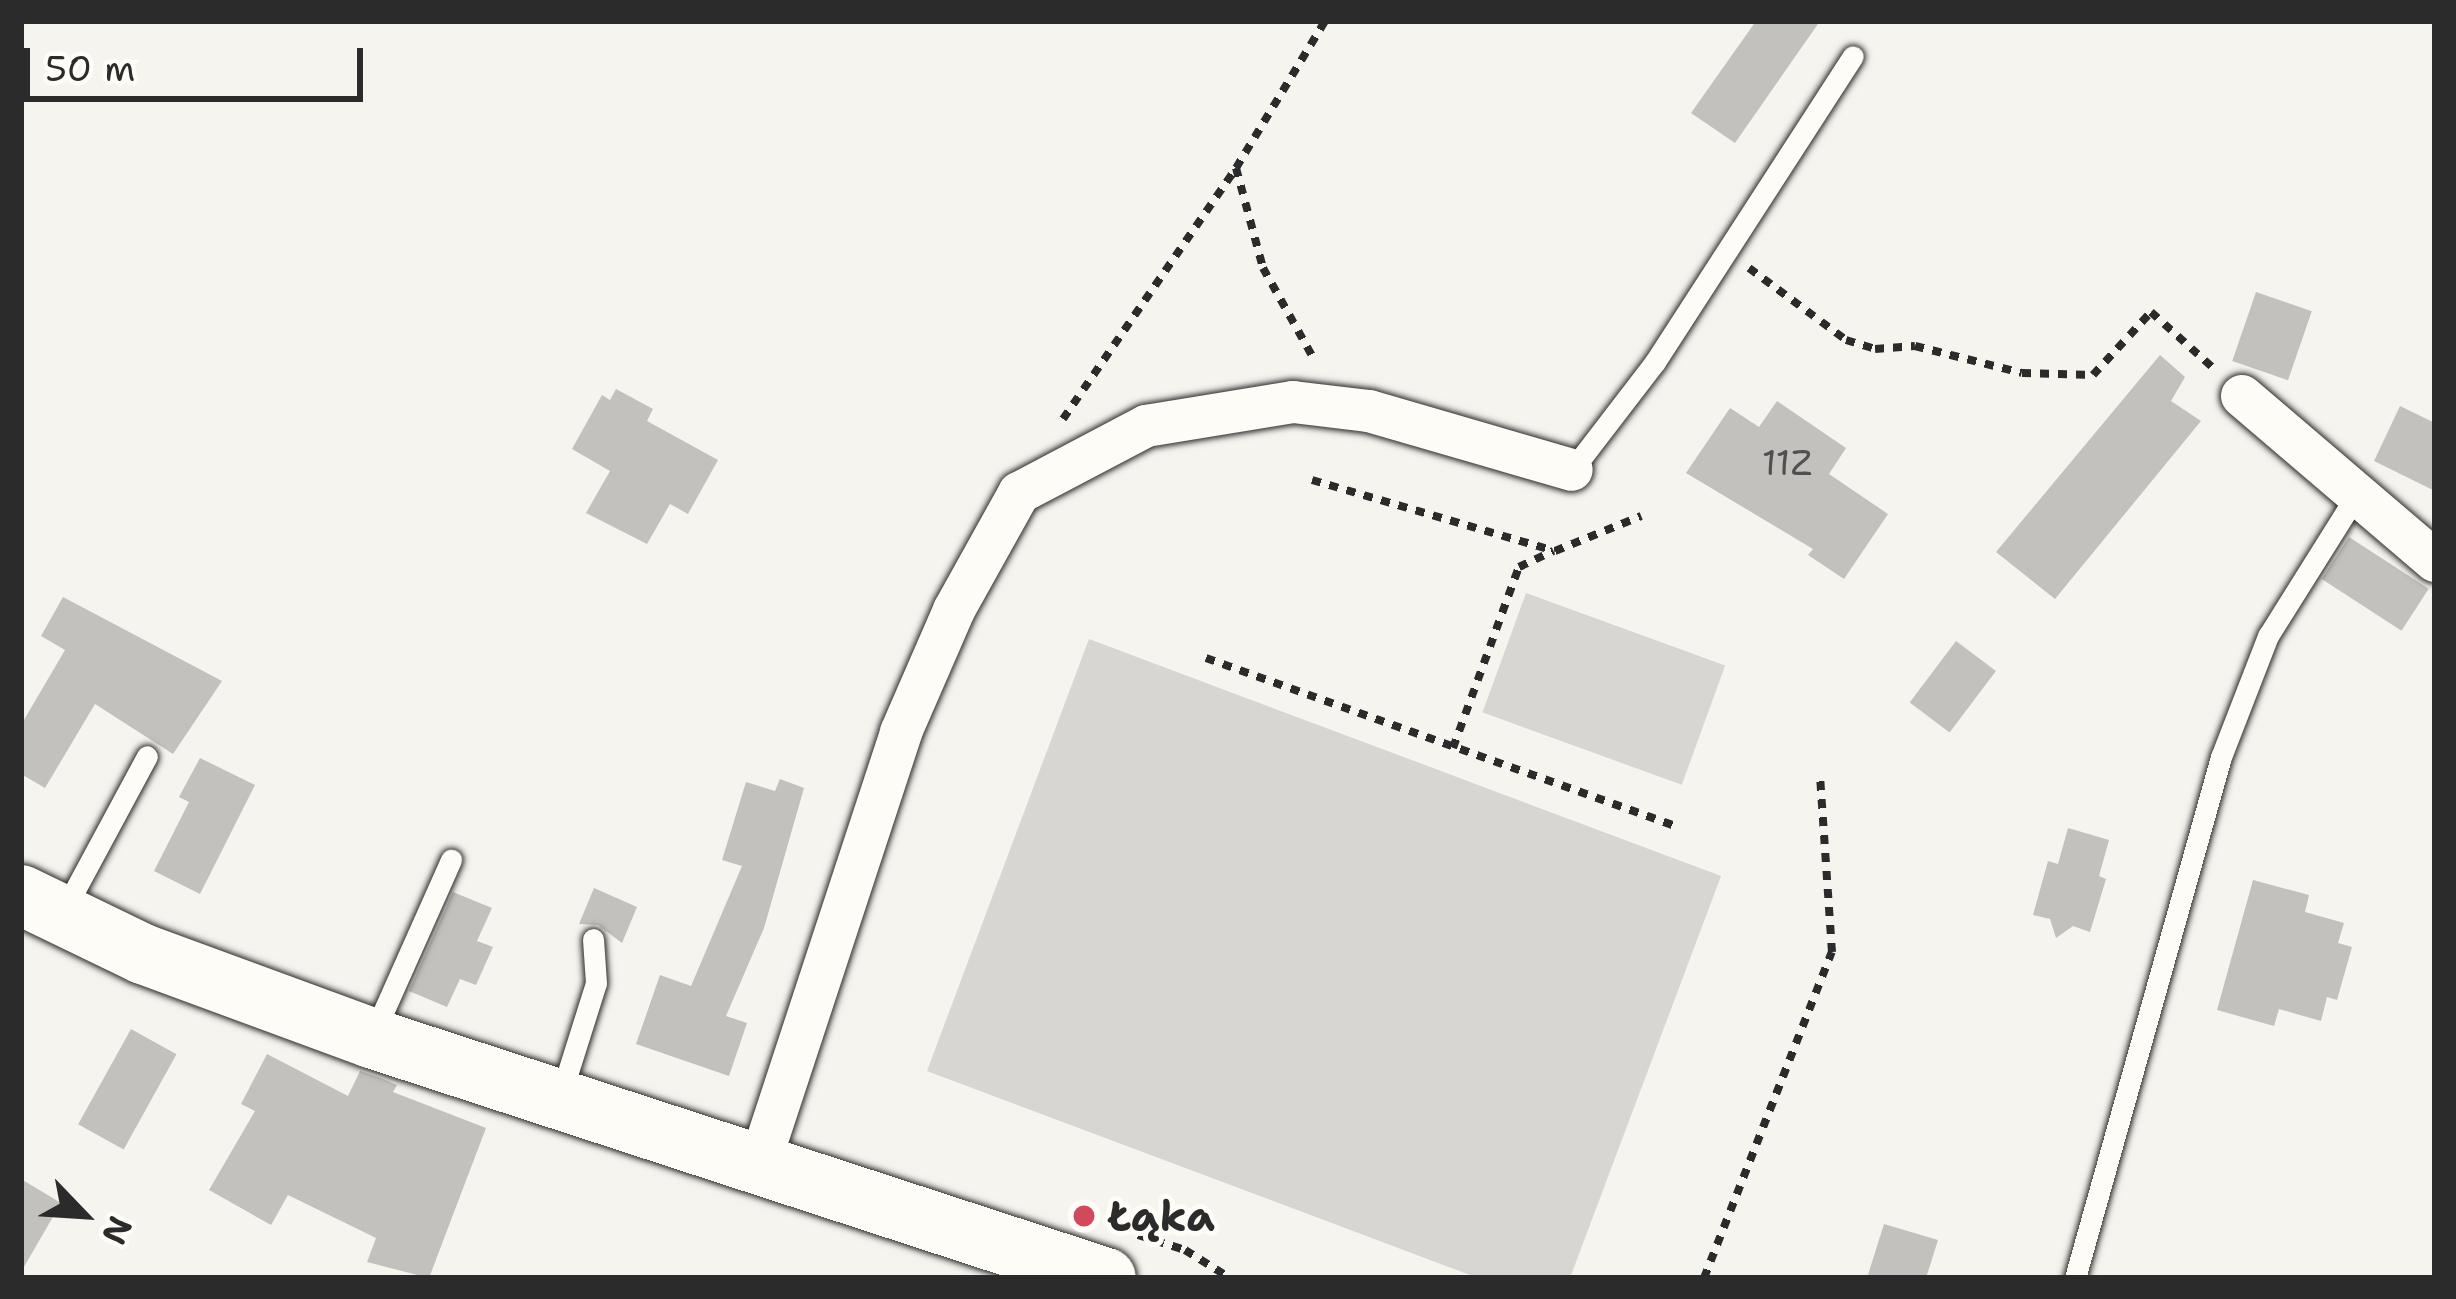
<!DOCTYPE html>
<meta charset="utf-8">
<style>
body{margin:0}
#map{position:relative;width:2456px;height:1299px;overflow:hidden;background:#f5f4ef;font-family:"Shantell Sans",sans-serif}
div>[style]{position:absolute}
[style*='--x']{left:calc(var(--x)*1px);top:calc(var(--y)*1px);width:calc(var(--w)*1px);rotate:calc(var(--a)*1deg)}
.green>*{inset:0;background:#d7d6d2;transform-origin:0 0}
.building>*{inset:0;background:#c2c1be;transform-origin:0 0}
.path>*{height:8px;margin-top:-4px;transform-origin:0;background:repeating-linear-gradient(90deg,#2b2b2b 0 9px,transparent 0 18px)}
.roads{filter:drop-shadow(0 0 3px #2b2b2b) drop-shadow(0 0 3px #2b2b2b)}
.lane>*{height:21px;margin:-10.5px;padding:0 10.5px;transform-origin:10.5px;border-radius:10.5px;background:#fdfcf7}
.street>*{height:42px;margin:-21px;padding:0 21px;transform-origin:21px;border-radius:21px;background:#fdfcf7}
.secondary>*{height:60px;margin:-30px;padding:0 30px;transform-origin:30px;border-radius:30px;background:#fdfcf7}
.dots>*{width:33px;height:33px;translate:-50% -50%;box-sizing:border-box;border:6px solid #fdfcf7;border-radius:50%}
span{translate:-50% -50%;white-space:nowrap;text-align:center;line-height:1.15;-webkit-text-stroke:10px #fdfcf7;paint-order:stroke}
.number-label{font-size:36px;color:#515050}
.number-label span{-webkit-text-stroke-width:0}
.poi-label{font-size:42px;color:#2b2b2b;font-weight:700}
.left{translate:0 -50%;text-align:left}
.frame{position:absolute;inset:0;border:24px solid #2b2b2b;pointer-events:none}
.north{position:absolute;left:24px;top:1155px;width:120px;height:120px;-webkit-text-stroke:9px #fdfcf7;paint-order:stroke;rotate:115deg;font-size:33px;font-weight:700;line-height:48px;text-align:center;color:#2b2b2b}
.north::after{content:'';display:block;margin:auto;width:42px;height:54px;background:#2b2b2b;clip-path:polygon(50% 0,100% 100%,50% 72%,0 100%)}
.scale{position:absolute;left:24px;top:48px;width:339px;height:54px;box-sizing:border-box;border:6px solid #2b2b2b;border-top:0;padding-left:15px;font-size:36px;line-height:42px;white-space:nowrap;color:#2b2b2b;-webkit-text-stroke:9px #fdfcf7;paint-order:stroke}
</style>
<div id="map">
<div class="green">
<div style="left:1526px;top:593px;width:212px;height:127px;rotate:20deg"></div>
<div style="clip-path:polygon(1089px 639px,1721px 876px,1570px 1278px,1478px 1278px,927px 1071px)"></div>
</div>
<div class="building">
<div style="clip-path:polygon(1756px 21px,1820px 21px,1735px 143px,1691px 113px)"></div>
<div style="left:2256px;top:292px;width:59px;height:73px;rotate:19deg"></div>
<div style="clip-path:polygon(2160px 355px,2185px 377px,2171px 401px,2201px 421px,2055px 599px,1996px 552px)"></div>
<div style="clip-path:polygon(616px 389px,653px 409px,647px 421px,718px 460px,688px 514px,670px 504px,647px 544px,586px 513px,610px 471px,572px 449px,602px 395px,610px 400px)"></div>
<div style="clip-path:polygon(1777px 401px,1846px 448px,1829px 474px,1888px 514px,1844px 579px,1808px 555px,1813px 549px,1686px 473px,1730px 408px,1759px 427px)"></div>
<div style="clip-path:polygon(2400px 406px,2435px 423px,2435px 491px,2374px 461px)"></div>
<div style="left:2349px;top:537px;width:95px;height:50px;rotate:33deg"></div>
<div style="clip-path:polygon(63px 597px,222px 681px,173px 754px,95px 704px,45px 788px,21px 774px,21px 725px,65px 650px,41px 636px)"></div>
<div style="left:1956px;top:641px;width:50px;height:77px;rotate:37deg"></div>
<div style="clip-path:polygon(200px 758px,255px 785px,200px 894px,154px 871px,189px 802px,179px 797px)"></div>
<div style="clip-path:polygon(780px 779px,804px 788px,764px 928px,726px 1016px,747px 1023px,729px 1076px,636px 1044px,660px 975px,691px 986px,742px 866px,722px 860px,746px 782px,775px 791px)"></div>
<div style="clip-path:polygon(2068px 828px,2109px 840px,2099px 876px,2106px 879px,2090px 932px,2073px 926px,2056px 938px,2050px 919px,2033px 915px,2048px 861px,2058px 864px)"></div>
<div style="clip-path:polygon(2253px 880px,2309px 895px,2305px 912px,2344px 923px,2338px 943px,2352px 947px,2337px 1000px,2327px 997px,2321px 1021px,2279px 1009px,2274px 1026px,2217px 1010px)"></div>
<div style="clip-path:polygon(594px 888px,637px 907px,622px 943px,598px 925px,579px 924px)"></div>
<div style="clip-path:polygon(453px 892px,492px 908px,477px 941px,493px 947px,476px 985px,460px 979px,447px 1007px,409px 991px)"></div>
<div style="left:131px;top:1029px;width:52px;height:109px;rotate:29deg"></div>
<div style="clip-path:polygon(267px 1054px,348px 1096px,360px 1071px,381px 1078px,397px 1085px,393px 1092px,486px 1128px,429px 1278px,367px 1262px,376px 1238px,288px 1195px,271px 1225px,209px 1190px,255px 1111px,241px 1104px)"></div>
<div style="clip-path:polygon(21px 1179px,61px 1203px,21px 1272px)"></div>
<div style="clip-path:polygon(1884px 1224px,1938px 1240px,1926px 1278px,1867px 1278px)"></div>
</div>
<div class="path">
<div style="--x:1236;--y:168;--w:104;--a:74.9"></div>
<div style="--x:1263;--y:268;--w:107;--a:60.8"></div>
<div style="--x:1749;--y:268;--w:121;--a:36.6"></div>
<div style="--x:1846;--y:340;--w:30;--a:17"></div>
<div style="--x:1875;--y:349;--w:40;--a:-4.3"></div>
<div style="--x:1915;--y:346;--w:110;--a:14.2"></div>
<div style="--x:2022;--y:373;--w:71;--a:1.6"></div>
<div style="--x:2093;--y:375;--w:86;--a:-47.4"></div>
<div style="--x:2151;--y:312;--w:82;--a:42"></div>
<div style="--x:1063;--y:419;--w:305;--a:-55.4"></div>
<div style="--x:1236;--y:168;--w:172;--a:-58.8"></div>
<div style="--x:1312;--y:480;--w:253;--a:16.3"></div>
<div style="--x:1555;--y:551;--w:93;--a:-22.1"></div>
<div style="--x:1206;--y:658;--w:498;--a:19.7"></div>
<div style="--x:1453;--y:748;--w:193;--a:-70"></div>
<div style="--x:1519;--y:567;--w:38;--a:-25"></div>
<div style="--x:1138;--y:1235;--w:49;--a:17.7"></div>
<div style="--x:1185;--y:1250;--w:53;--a:31.9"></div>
<div style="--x:1704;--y:1278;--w:350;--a:-68.6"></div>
<div style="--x:1832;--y:952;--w:178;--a:-93.9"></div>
</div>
<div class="roads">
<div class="lane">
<div style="--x:1572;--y:470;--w:136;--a:-52.5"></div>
<div style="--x:1655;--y:362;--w:364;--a:-57.1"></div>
<div style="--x:62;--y:914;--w:179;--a:-61.7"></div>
<div style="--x:373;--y:1035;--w:192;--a:-66"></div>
<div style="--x:561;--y:1094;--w:116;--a:-72.5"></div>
<div style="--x:596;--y:983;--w:44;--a:-93.9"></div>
<div style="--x:2075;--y:1278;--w:541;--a:-74.35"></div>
<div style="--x:2221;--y:757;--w:130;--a:-68.8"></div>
<div style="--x:2268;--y:636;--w:171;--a:-57.9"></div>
</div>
<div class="street">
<div style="--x:2242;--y:396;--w:254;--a:40.5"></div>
<div style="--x:759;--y:1165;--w:456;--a:-71.8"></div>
<div style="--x:901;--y:732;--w:133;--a:-66.5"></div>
<div style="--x:954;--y:610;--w:134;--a:-60.9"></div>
<div style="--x:1019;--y:493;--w:144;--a:-27.8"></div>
<div style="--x:1146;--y:426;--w:149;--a:-9.3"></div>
<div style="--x:1293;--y:402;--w:77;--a:6.8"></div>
<div style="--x:1369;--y:411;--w:211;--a:16.2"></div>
</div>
<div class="secondary">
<div style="--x:21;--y:895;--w:136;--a:25.8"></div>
<div style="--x:143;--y:954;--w:243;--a:20.2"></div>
<div style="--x:371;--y:1038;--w:773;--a:18.08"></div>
</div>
</div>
<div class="dots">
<div style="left:1084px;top:1216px;background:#d1495b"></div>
</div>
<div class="number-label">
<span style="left:1787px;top:463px">11Z</span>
</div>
<div class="poi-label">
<span class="left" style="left:1108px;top:1216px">Łąka</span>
</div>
<div class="frame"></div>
<div class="north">N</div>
<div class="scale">50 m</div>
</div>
